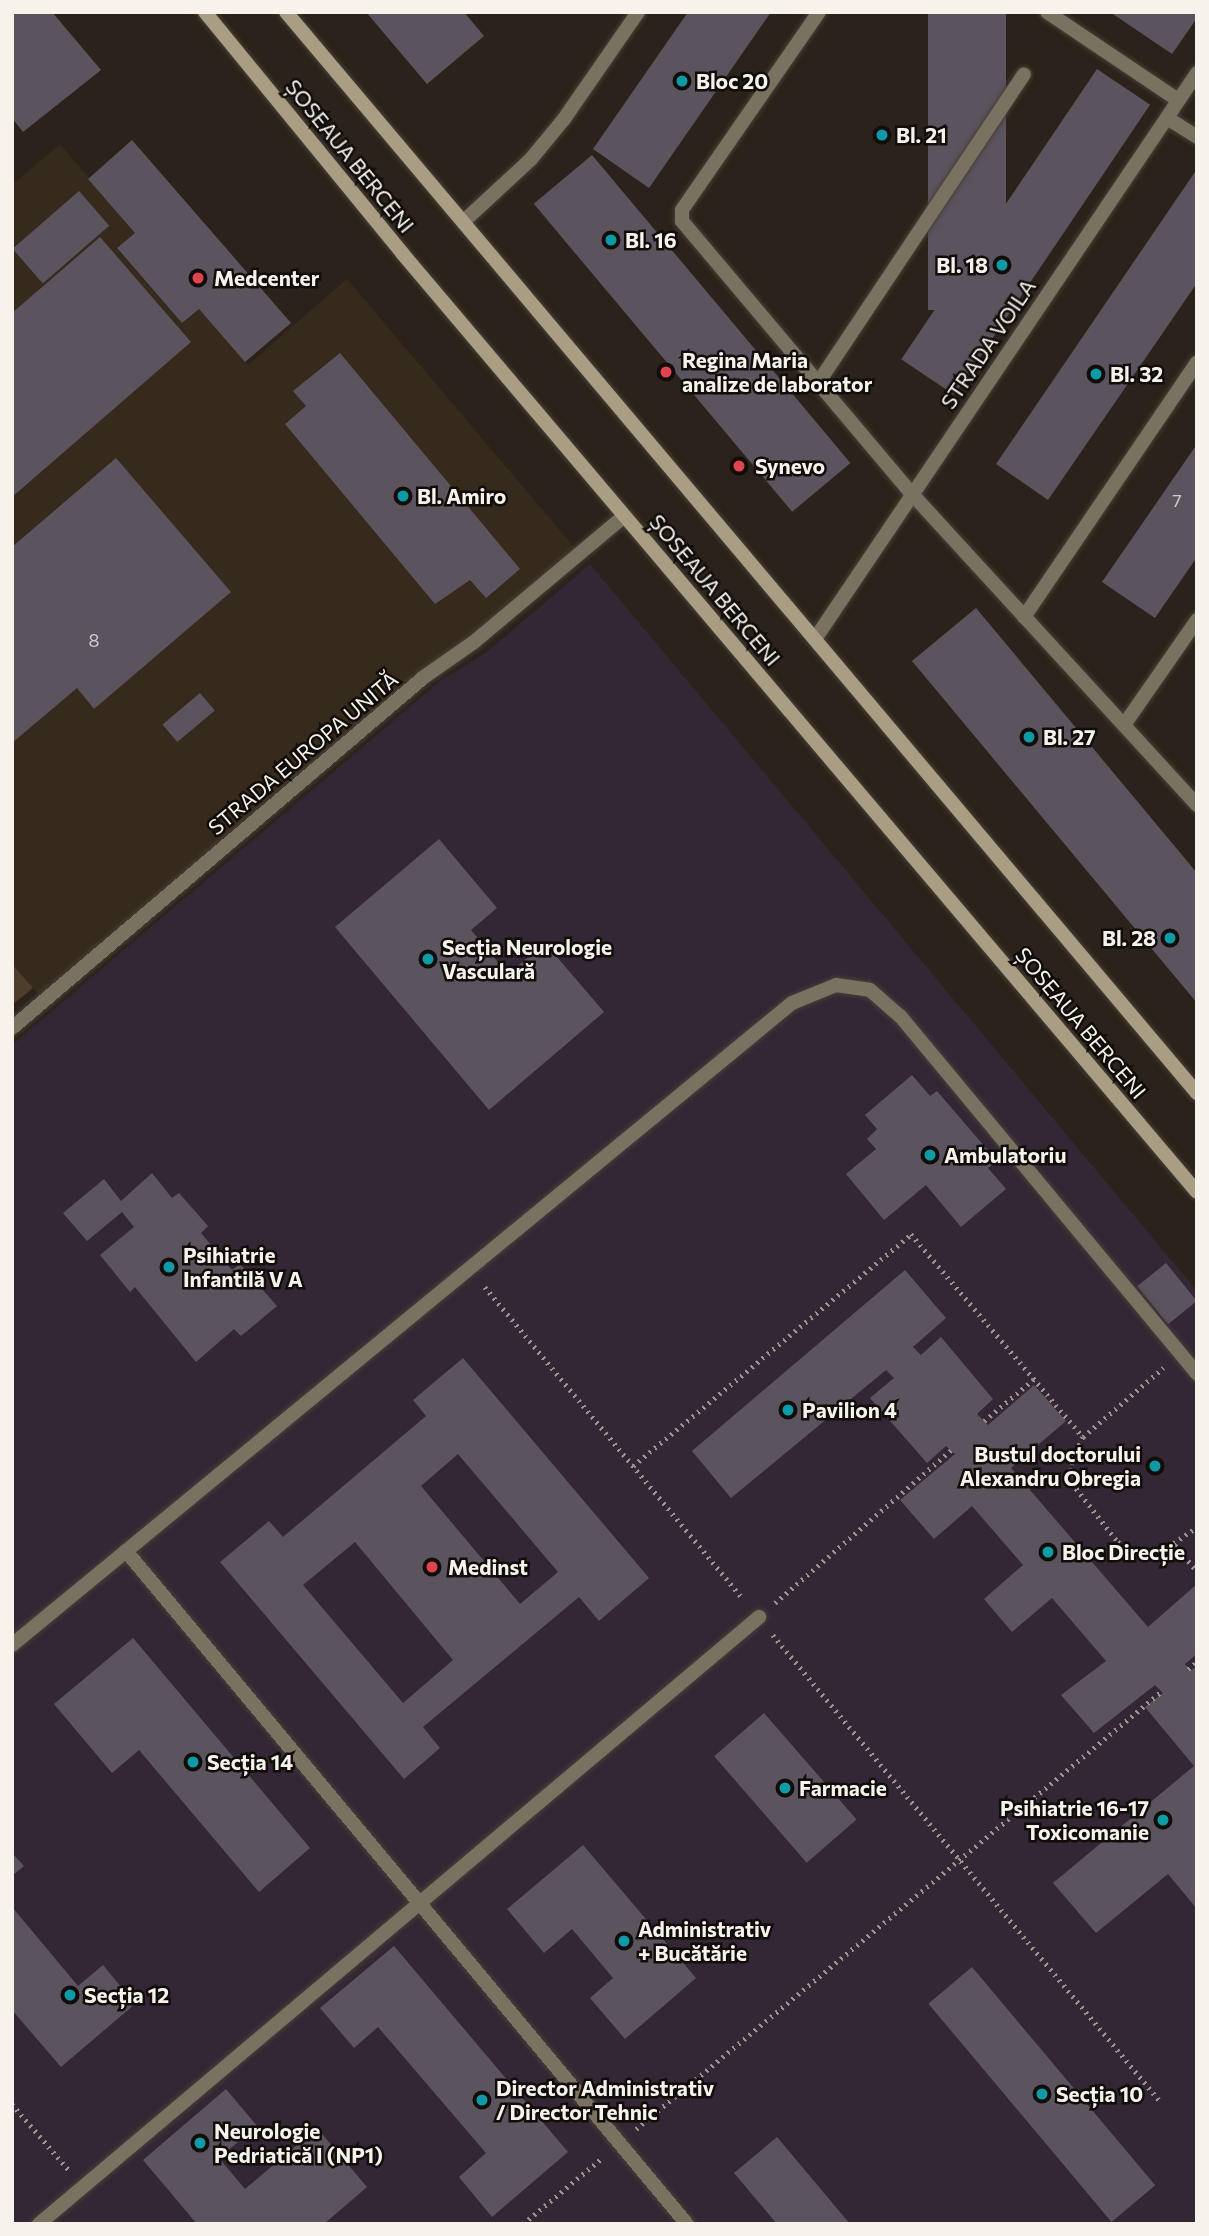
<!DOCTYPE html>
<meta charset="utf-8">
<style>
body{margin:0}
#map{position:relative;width:1209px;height:2236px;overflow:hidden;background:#2b231b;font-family:Commissioner,sans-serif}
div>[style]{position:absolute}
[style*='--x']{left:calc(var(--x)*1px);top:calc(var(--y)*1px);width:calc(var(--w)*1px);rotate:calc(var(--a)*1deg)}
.built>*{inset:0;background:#362a1d}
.medical>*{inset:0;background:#342735}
.green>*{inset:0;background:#4d3d2b}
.building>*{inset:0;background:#5b545f;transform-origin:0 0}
.path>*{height:4.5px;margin-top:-2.25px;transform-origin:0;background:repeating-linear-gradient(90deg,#9b948d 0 2px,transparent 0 7px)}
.roads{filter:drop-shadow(0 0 2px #484038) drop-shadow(0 0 2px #484038)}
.service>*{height:14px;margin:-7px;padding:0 7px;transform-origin:7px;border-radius:7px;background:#797261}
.minor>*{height:14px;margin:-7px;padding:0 7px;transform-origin:7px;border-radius:7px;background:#797261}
.tertiary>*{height:14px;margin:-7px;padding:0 7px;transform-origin:7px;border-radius:7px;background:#797261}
.secondary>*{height:14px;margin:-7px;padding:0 7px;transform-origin:7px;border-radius:7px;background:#a99e83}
.dots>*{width:19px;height:19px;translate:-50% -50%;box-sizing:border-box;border:4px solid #110d0a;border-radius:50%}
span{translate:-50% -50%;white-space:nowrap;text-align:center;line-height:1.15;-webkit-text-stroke:5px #110d0a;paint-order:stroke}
.number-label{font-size:18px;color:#d0cac9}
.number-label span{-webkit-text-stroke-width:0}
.poi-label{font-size:21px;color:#f7f2ec;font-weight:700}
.left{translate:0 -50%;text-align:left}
.right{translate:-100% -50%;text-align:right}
.street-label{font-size:21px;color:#f7f2ec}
.frame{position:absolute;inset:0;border:14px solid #f7f2ec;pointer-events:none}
</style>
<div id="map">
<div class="built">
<div style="clip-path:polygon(60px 144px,135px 233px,117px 249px,182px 323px,199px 309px,248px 365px,347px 279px,579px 553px,44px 1001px,12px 964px,12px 185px)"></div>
</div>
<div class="medical">
<div style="clip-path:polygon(590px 564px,1197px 1291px,1197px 2224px,12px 2224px,12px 1045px,440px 681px,487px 652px)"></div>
</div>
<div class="green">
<div style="clip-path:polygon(12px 964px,33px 988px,12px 1005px)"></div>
</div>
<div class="building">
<div style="clip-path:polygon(12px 12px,52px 12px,101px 70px,23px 132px,12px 118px)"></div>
<div style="clip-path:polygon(366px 12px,464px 12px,484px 36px,427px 84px)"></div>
<div style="clip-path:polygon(688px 12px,771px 12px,649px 188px,593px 149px)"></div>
<div style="left:928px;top:12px;width:78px;height:298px"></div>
<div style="clip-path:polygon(1110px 12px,1197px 12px,1197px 18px,1172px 54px)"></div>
<div style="left:1097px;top:69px;width:64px;height:350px;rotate:34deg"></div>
<div style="clip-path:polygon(132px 140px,291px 323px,245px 362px,199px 309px,182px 323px,117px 248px,135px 233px,88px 179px)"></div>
<div style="left:592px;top:155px;width:402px;height:76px;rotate:50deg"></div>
<div style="clip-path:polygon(1197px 169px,1197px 283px,1048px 500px,996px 464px)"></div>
<div style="left:79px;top:191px;width:46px;height:88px;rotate:49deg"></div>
<div style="clip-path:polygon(100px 237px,191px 342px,12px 497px,12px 313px)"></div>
<div style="clip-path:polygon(340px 353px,520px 569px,486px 598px,470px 580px,435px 604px,285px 424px,306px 406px,293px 391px)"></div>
<div style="clip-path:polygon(1197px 444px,1197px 557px,1155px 618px,1102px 582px)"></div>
<div style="clip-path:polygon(116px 458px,231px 592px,94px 709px,77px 688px,12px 743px,12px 547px)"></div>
<div style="clip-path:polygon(976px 608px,1197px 873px,1197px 1003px,912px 661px)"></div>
<div style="left:200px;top:693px;width:23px;height:49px;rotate:50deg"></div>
<div style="clip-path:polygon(439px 839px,497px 908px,471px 930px,508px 974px,545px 943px,604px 1012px,489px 1110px,335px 927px)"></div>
<div style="clip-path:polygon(912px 1075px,930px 1096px,937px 1091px,997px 1161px,988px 1168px,1006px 1189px,961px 1227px,926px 1185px,884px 1220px,846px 1174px,876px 1149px,867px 1139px,877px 1129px,865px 1115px)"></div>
<div style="clip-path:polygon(152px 1173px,172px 1198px,179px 1193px,208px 1226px,201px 1233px,232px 1270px,240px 1264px,277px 1306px,241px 1336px,234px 1329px,196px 1362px,135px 1287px,130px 1292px,100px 1255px,134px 1227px,122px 1212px,87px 1241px,63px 1213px,104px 1179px,121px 1201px)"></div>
<div style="left:1166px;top:1263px;width:49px;height:37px;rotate:51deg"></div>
<div style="clip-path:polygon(905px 1270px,946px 1318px,913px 1347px,921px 1355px,941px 1337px,993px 1399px,977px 1414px,988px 1425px,1034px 1385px,1066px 1421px,1011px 1468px,1148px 1627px,1197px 1584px,1197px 1654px,1185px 1664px,1190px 1671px,1197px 1666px,1197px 1909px,1168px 1874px,1096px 1933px,1053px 1883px,1194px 1766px,1145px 1707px,1163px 1693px,1155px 1685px,1094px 1733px,1061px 1695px,1106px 1661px,1052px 1598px,1012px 1632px,984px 1599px,1023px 1565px,972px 1506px,934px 1539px,900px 1500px,955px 1454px,946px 1446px,927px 1463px,870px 1398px,894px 1378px,886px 1370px,731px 1498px,692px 1451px)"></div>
<div style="clip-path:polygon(evenodd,463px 1358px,649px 1578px,599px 1621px,579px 1597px,423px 1727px,440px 1748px,404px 1779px,220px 1562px,269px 1521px,283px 1537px,426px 1416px,413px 1400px,463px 1358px,458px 1454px,558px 1572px,520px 1604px,421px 1486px,458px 1454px,463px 1358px,355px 1542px,453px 1660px,403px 1703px,303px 1585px,355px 1542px)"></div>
<div style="clip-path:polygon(133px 1638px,310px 1848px,259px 1892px,139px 1750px,112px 1773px,54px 1704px)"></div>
<div style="left:764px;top:1713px;width:141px;height:66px;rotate:49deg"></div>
<div style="clip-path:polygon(583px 1845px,696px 1978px,625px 2039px,590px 1998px,613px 1978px,572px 1929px,544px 1953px,507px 1909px)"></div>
<div style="clip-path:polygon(12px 1853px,24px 1866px,12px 1876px)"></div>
<div style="clip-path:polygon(12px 1907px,78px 1986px,103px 1965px,135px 2004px,61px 2067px,12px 2010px)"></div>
<div style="clip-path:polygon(394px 1946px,568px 2152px,492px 2217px,459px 2177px,486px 2153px,378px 2027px,354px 2048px,320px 2008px)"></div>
<div style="left:972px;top:1967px;width:285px;height:57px;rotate:50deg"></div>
<div style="clip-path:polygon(226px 2089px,257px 2126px,219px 2158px,245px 2189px,317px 2128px,367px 2187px,324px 2224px,197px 2224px,143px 2160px)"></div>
<div style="clip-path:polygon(777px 2137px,850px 2224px,777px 2224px,734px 2173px)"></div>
</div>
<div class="path">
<div style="--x:485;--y:1287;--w:405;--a:50.4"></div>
<div style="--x:984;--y:1421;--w:65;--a:-40"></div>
<div style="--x:1083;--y:1437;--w:34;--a:113"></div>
<div style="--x:1070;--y:1468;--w:15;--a:82"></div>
<div style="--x:1072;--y:1483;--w:75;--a:52.1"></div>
<div style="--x:1118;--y:1542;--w:19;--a:28"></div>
<div style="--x:1135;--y:1551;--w:27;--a:0"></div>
<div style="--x:1162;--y:1551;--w:42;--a:-34.4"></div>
<div style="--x:633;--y:1466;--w:362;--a:-39.8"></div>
<div style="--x:911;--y:1234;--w:266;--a:49.7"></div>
<div style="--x:1083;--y:1437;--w:106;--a:-40.8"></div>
<div style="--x:1175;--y:1545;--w:34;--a:50"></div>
<div style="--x:775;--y:1603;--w:233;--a:-41"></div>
<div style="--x:773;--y:1635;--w:604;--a:50.3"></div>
<div style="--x:1188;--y:1669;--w:11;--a:-38"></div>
<div style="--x:12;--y:2104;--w:87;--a:49.2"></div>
<div style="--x:636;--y:2129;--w:684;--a:-39.78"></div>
<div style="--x:523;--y:2224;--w:104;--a:-39.9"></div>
</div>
<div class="roads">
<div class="service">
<div style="--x:819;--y:12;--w:241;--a:124.7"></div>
<div style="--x:682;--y:210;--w:11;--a:90"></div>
<div style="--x:682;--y:221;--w:357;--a:49.9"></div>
<div style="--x:1047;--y:12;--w:158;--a:33.9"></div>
<div style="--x:818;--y:383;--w:371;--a:-56.3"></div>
<div style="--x:1024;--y:617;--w:308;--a:-55.8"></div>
<div style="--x:1124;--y:725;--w:128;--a:-55.2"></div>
<div style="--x:126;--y:1551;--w:876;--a:50.19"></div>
<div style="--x:12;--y:1645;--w:1010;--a:-39.46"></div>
<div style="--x:792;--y:1003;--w:48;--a:-22.2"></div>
<div style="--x:836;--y:985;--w:34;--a:8"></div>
<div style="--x:870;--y:990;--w:41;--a:41.1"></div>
<div style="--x:901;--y:1017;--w:464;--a:50.3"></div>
<div style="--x:39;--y:2224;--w:942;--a:-40.13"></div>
</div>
<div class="minor">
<div style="--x:1167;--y:118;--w:36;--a:32"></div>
<div style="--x:463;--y:222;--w:93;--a:-42.8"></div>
<div style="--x:531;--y:159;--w:52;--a:-50.5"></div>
<div style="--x:564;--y:119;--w:130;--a:-55.3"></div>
<div style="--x:912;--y:494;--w:422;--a:47.5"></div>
<div style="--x:815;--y:639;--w:683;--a:-55.98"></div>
</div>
<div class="tertiary">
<div style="--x:12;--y:1028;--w:541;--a:-40.43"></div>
<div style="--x:424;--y:677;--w:61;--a:-35"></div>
<div style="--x:474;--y:642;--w:196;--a:-40"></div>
</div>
<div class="secondary">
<div style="--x:205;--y:12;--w:311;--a:50.7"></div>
<div style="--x:402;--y:253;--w:1230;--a:49.75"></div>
<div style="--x:286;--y:12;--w:1414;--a:49.88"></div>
</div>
</div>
<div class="dots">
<div style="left:682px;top:81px;background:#0f9aa8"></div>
<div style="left:882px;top:135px;background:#0f9aa8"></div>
<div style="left:611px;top:240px;background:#0f9aa8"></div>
<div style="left:1002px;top:265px;background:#0f9aa8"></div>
<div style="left:198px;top:278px;background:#e0444e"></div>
<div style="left:666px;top:372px;background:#e0444e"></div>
<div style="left:1096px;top:374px;background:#0f9aa8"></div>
<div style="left:739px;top:466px;background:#e0444e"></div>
<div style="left:403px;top:496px;background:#0f9aa8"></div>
<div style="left:1029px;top:737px;background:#0f9aa8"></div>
<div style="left:1170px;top:938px;background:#0f9aa8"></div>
<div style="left:428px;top:959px;background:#0f9aa8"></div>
<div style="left:930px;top:1155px;background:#0f9aa8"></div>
<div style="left:169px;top:1267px;background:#0f9aa8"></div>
<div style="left:788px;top:1410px;background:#0f9aa8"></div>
<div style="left:1155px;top:1466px;background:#0f9aa8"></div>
<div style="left:1048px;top:1552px;background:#0f9aa8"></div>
<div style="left:432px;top:1567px;background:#e0444e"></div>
<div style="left:193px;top:1762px;background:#0f9aa8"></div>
<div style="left:785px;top:1788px;background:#0f9aa8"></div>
<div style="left:1163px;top:1820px;background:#0f9aa8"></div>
<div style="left:624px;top:1941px;background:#0f9aa8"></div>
<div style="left:70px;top:1995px;background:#0f9aa8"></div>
<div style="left:1042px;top:2094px;background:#0f9aa8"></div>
<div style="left:482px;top:2100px;background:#0f9aa8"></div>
<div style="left:200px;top:2143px;background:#0f9aa8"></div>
</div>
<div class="number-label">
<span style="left:1177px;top:500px">7</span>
<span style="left:94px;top:640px">8</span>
</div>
<div class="poi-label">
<span class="left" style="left:696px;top:81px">Bloc 20</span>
<span class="left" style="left:896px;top:135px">Bl. 21</span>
<span class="left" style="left:625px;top:240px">Bl. 16</span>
<span class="right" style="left:988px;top:265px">Bl. 18</span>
<span class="left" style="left:214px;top:278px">Medcenter</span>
<span class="left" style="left:682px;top:372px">Regina Maria<br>analize de laborator</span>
<span class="left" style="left:1110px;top:374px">Bl. 32</span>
<span class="left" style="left:755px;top:466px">Synevo</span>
<span class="left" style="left:417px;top:496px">Bl. Amiro</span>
<span class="left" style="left:1043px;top:737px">Bl. 27</span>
<span class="right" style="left:1156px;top:938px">Bl. 28</span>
<span class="left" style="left:442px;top:959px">Secția Neurologie<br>Vasculară</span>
<span class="left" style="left:944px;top:1155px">Ambulatoriu</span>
<span class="left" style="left:183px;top:1267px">Psihiatrie<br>Infantilă V A</span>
<span class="left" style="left:802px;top:1410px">Pavilion 4</span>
<span class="right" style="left:1141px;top:1466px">Bustul doctorului<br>Alexandru Obregia</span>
<span class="left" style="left:1062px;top:1552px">Bloc Direcție</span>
<span class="left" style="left:448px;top:1567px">Medinst</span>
<span class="left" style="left:207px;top:1762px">Secția 14</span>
<span class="left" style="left:799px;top:1788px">Farmacie</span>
<span class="right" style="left:1149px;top:1820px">Psihiatrie 16-17<br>Toxicomanie</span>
<span class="left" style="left:638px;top:1941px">Administrativ<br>+ Bucătărie</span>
<span class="left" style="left:84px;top:1995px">Secția 12</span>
<span class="left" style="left:496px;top:2100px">Director Administrativ<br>/ Director Tehnic</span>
<span class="left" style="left:1056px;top:2094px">Secția 10</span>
<span class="left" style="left:214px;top:2143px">Neurologie<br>Pedriatică I (NP1)</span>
</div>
<div class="street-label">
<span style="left:350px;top:156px;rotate:51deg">ȘOSEAUA BERCENI</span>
<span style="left:988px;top:344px;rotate:-56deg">STRADA VOILA</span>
<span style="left:715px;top:590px;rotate:50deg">ȘOSEAUA BERCENI</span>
<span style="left:303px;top:753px;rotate:-40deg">STRADA EUROPA UNITĂ</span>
<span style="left:1081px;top:1023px;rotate:50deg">ȘOSEAUA BERCENI</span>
</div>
<div class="frame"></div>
</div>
